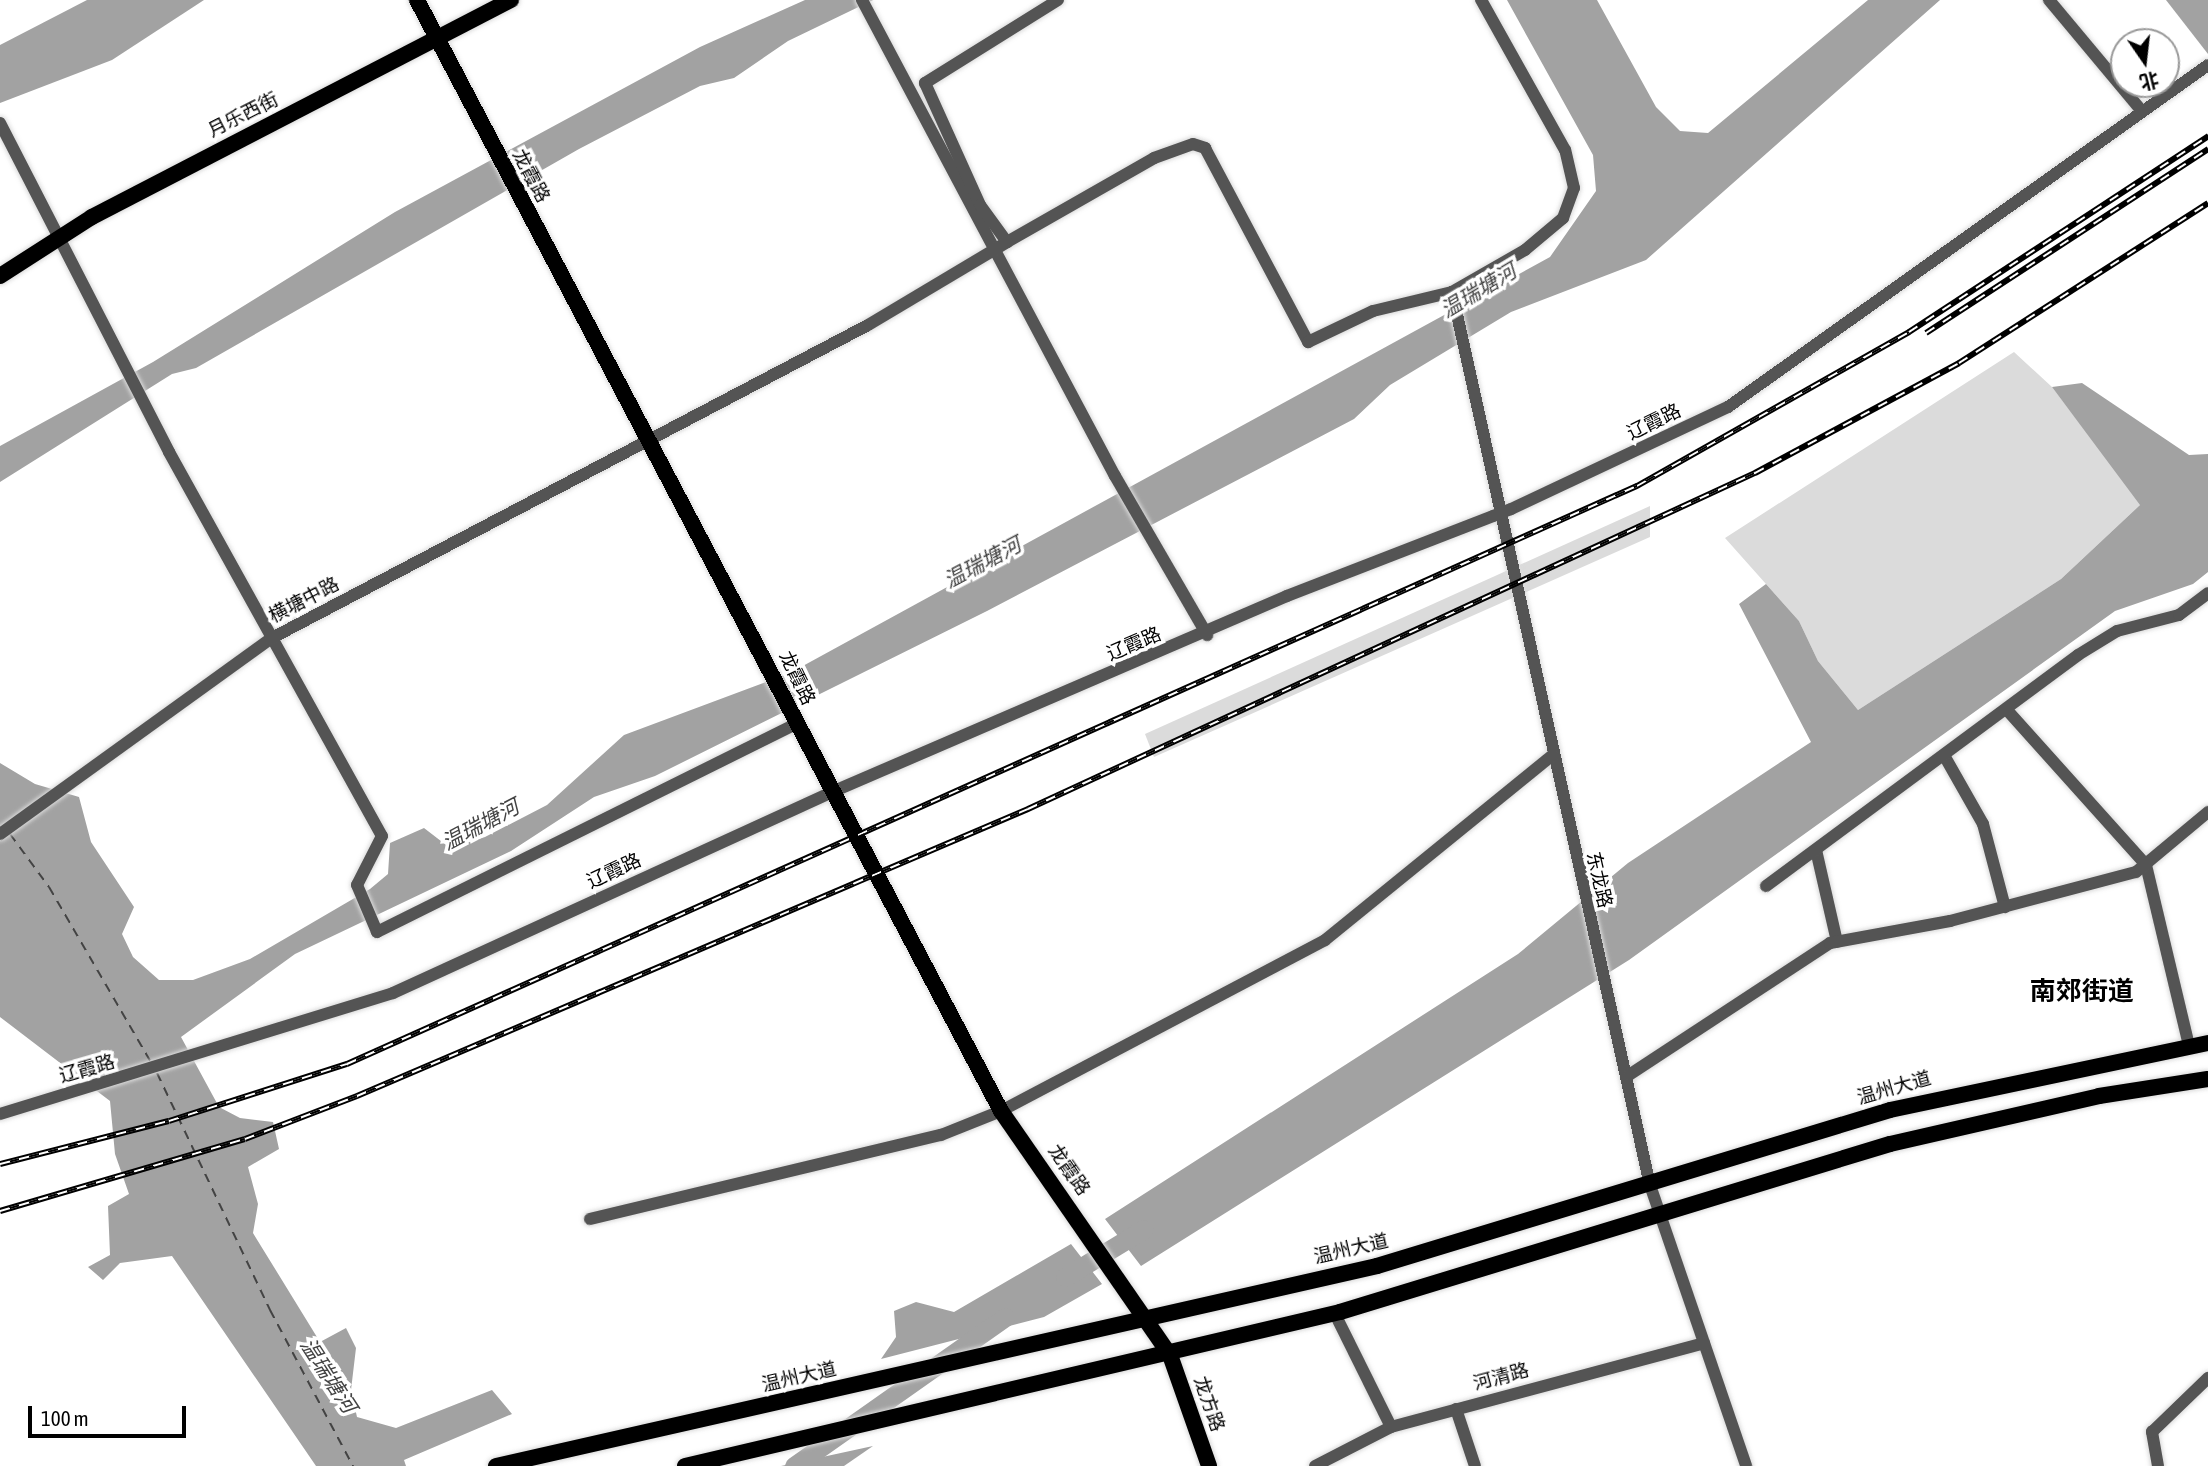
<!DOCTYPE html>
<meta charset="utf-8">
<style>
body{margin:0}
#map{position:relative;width:2208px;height:1466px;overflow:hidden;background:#fff;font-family:"Asap Condensed","Noto Sans SC",sans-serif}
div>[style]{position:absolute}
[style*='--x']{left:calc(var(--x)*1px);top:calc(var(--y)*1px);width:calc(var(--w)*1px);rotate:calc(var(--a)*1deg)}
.green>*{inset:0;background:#dbdbdb}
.water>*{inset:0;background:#a2a2a2}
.river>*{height:19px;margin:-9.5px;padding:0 9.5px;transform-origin:9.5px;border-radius:9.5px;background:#a2a2a2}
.ferry>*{height:2px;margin-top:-1px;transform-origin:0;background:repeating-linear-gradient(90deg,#434343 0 9px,transparent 0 16px)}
.roads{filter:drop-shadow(0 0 2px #dbdbdb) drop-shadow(0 0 2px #dbdbdb)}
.minor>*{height:12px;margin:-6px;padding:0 6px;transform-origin:6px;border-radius:6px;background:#545454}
.major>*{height:16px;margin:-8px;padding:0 8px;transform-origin:8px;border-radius:8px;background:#000}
.rail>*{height:6px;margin-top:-3px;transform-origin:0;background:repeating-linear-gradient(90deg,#fff 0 10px,#000 0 20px);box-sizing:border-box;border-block:2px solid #000}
.minor-bridge>*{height:12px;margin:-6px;padding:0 6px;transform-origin:6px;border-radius:6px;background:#545454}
span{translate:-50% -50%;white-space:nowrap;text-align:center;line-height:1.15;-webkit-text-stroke:7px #fff;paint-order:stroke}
.street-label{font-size:19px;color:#000}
.water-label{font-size:21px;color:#434343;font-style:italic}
.district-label{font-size:26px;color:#000;font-weight:700}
.north{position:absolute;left:2110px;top:28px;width:70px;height:70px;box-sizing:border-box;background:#fff;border:2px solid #999;border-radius:50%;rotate:166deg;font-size:19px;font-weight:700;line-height:28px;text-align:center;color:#000}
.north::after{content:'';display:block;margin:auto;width:24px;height:32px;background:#000;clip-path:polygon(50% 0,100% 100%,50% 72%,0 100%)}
.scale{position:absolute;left:28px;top:1406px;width:158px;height:32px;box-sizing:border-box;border:4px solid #000;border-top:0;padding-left:9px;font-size:21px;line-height:24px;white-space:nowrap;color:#000;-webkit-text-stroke:5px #fff;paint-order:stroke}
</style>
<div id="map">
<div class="green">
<div style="clip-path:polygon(2014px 352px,2052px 387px,2141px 504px,2061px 579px,1858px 710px,1818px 661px,1799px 621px,1725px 538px)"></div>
<div style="clip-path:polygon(1650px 506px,1650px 537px,1154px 757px,1145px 734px)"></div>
</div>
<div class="water">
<div style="clip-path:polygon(87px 0,204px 0,112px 60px,0 103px,0 45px)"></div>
<div style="clip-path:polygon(805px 0,873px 0,788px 41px,734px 78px,700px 86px,579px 149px,196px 368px,172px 374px,0 482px,0 446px,153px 362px,395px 212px,700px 47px)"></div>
<div style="clip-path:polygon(1507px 0,1597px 0,1656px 107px,1680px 131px,1708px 133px,1868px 0,1940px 0,1646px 260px,1511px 312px,1390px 385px,1354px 419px,987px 611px,655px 776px,594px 797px,511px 851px,295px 954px,181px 1037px,219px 1107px,240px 1118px,273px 1122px,279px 1149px,248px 1167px,258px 1204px,253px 1233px,320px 1342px,346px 1328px,356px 1348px,351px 1390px,357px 1417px,396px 1428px,492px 1390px,512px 1414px,404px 1460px,406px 1466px,316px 1466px,172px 1256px,120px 1263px,103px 1280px,88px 1267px,110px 1255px,108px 1206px,129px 1194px,115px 1154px,110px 1101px,0 1017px,0 763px,35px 784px,79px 797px,91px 842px,134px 907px,122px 934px,133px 957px,159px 980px,193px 980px,250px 959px,370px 889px,388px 874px,390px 843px,424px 828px,450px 848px,485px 837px,547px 805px,624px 735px,790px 673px,1550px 257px,1596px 191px,1593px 155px)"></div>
<div style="clip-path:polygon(2166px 0,2208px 0,2208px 54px)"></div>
<div style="clip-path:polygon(2082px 383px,2189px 455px,2208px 454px,2208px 572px,2193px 584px,2115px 611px,1629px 960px,1141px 1266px,1105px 1219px,1518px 954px,1628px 863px,1811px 742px,1739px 604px,1766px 584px,1799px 621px,1818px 661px,1858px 710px,2061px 579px,2140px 505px,2052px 387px)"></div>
<div style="clip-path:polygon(1071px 1244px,1102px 1284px,1044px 1317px,881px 1359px,896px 1337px,894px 1311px,916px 1302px,954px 1312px)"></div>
<div style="clip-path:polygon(873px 1446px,844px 1466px,781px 1466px)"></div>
</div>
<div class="river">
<div style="--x:1065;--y:1277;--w:92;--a:-31.3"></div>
<div style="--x:794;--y:1466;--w:258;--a:-35.2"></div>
</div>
<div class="ferry">
<div style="--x:10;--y:834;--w:66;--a:53.7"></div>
<div style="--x:49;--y:887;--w:203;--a:59.8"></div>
<div style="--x:157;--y:1073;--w:263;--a:64.5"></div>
<div style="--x:270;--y:1310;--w:177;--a:62"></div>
</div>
<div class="roads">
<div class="minor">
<div style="--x:862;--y:0;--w:539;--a:62.01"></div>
<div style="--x:1115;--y:476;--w:184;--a:59.9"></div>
<div style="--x:1058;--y:0;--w:157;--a:148"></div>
<div style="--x:925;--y:83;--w:134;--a:65.7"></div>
<div style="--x:980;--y:205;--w:46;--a:53.9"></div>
<div style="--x:1007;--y:242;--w:169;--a:-29.7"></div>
<div style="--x:1154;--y:158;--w:41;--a:-19.7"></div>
<div style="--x:1193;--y:144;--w:13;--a:18"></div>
<div style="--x:1205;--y:148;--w:220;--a:62"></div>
<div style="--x:1308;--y:342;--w:72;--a:-25.5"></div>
<div style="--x:1373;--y:311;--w:81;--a:-13.5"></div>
<div style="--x:1452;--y:292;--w:84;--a:-29.9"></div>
<div style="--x:1525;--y:250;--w:50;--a:-40.1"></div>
<div style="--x:1563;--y:218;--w:32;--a:-70"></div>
<div style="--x:1574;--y:188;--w:39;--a:-103"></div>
<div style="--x:1565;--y:150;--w:172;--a:-119.2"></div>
<div style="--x:2049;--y:0;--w:143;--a:50.1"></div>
<div style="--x:0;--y:123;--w:370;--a:62.8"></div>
<div style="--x:169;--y:452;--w:439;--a:61"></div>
<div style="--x:382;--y:836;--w:55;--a:117"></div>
<div style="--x:357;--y:885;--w:51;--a:66.9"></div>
<div style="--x:377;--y:932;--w:468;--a:-26.4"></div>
<div style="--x:1452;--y:292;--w:915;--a:77.5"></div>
<div style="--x:1650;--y:1185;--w:297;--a:71.1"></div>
<div style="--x:1511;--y:509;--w:240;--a:-25.2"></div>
<div style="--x:1728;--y:407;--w:589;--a:-35.47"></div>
<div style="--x:2007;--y:710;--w:208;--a:48.1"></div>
<div style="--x:2146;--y:865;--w:186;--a:76.6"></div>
<div style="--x:1945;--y:757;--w:77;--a:60.4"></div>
<div style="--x:1983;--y:824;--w:86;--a:75.2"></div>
<div style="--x:0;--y:834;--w:333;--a:-35.8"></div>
<div style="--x:270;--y:639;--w:675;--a:-27.7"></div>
<div style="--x:868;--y:325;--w:162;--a:-30.8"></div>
<div style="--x:1816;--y:850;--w:94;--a:77.1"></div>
<div style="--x:1766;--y:886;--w:388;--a:-36.5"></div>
<div style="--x:2078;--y:655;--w:46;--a:-31.6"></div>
<div style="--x:2117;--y:631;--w:64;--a:-14.5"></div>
<div style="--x:2179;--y:615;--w:36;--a:-37"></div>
<div style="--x:1629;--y:1075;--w:240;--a:-33.3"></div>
<div style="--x:1830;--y:943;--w:122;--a:-10.4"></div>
<div style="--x:1950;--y:921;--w:192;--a:-14.8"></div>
<div style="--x:2136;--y:872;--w:94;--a:-39.8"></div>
<div style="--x:0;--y:1114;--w:411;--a:-17.1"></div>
<div style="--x:393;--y:993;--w:483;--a:-24.6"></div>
<div style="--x:832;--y:792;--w:495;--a:-23.3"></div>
<div style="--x:1287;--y:596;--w:221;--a:-21.2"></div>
<div style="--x:590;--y:1219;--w:361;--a:-13.5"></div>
<div style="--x:941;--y:1135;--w:65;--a:-21.8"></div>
<div style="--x:1001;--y:1111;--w:366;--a:-27.8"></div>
<div style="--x:1325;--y:940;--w:294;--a:-39.1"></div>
<div style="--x:1335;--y:1314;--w:126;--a:63.6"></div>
<div style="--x:1456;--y:1409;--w:60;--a:71.6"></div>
<div style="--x:1315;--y:1466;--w:85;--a:-27.2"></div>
<div style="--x:1391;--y:1427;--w:324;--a:-15"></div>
<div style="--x:2158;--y:1466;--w:35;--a:-100"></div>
<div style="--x:2152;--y:1432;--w:78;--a:-44"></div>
</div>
<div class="major">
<div style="--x:417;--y:0;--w:1255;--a:62.27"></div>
<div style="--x:1001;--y:1111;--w:297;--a:55.3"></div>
<div style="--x:1170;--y:1355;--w:118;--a:70.6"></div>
<div style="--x:0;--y:276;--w:109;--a:-32.7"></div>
<div style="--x:92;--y:217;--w:472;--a:-27.4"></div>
<div style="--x:496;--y:1466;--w:903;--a:-12.79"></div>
<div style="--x:1377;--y:1266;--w:536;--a:-16.91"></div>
<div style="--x:1890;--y:1110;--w:325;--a:-11.9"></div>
<div style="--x:685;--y:1466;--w:673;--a:-13.23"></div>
<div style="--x:1340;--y:1312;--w:575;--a:-16.99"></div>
<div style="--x:1890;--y:1144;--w:214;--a:-12.9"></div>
<div style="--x:2099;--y:1096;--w:110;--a:-8.9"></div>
</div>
</div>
<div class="rail">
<div style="--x:1926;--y:333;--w:337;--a:-33.1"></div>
<div style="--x:0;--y:1164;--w:174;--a:-14.3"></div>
<div style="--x:169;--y:1121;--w:187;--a:-17.8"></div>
<div style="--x:347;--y:1064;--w:1414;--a:-24.14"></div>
<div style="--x:1637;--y:486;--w:313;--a:-29.5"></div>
<div style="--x:1909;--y:332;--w:358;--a:-33.2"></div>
<div style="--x:0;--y:1211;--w:255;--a:-16.4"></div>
<div style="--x:245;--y:1139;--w:120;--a:-21"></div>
<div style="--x:357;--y:1096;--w:730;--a:-23.16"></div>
<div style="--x:1028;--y:809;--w:801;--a:-24.81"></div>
<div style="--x:1755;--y:473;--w:232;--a:-28.3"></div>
<div style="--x:1959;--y:363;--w:296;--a:-32.7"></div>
</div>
<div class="minor-bridge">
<div style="--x:1493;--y:516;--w:19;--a:-21"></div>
</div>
<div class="street-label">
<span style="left:243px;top:115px;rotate:-27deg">月乐西街</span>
<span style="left:531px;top:176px;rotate:62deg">龙霞路</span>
<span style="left:1654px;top:422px;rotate:-26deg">辽霞路</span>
<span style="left:304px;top:600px;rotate:-27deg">横塘中路</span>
<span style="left:1134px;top:644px;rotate:-23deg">辽霞路</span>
<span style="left:797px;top:678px;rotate:64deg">龙霞路</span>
<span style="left:614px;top:871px;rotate:-25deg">辽霞路</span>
<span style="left:1599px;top:880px;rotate:77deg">东龙路</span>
<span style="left:87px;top:1069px;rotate:-16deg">辽霞路</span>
<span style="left:1894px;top:1088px;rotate:-16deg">温州大道</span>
<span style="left:1069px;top:1170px;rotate:55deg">龙霞路</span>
<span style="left:1351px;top:1249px;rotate:-13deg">温州大道</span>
<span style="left:799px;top:1377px;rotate:-13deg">温州大道</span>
<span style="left:1501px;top:1377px;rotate:-15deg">河清路</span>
<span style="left:1209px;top:1404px;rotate:71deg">龙方路</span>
</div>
<div class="water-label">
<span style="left:1478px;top:290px;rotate:-31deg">温瑞塘河</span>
<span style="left:982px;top:562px;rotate:-28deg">温瑞塘河</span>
<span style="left:480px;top:824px;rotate:-28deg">温瑞塘河</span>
<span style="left:329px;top:1375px;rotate:57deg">温瑞塘河</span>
</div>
<div class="district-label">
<span style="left:2082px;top:992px">南郊街道</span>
</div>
<div class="north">北</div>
<div class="scale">100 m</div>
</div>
